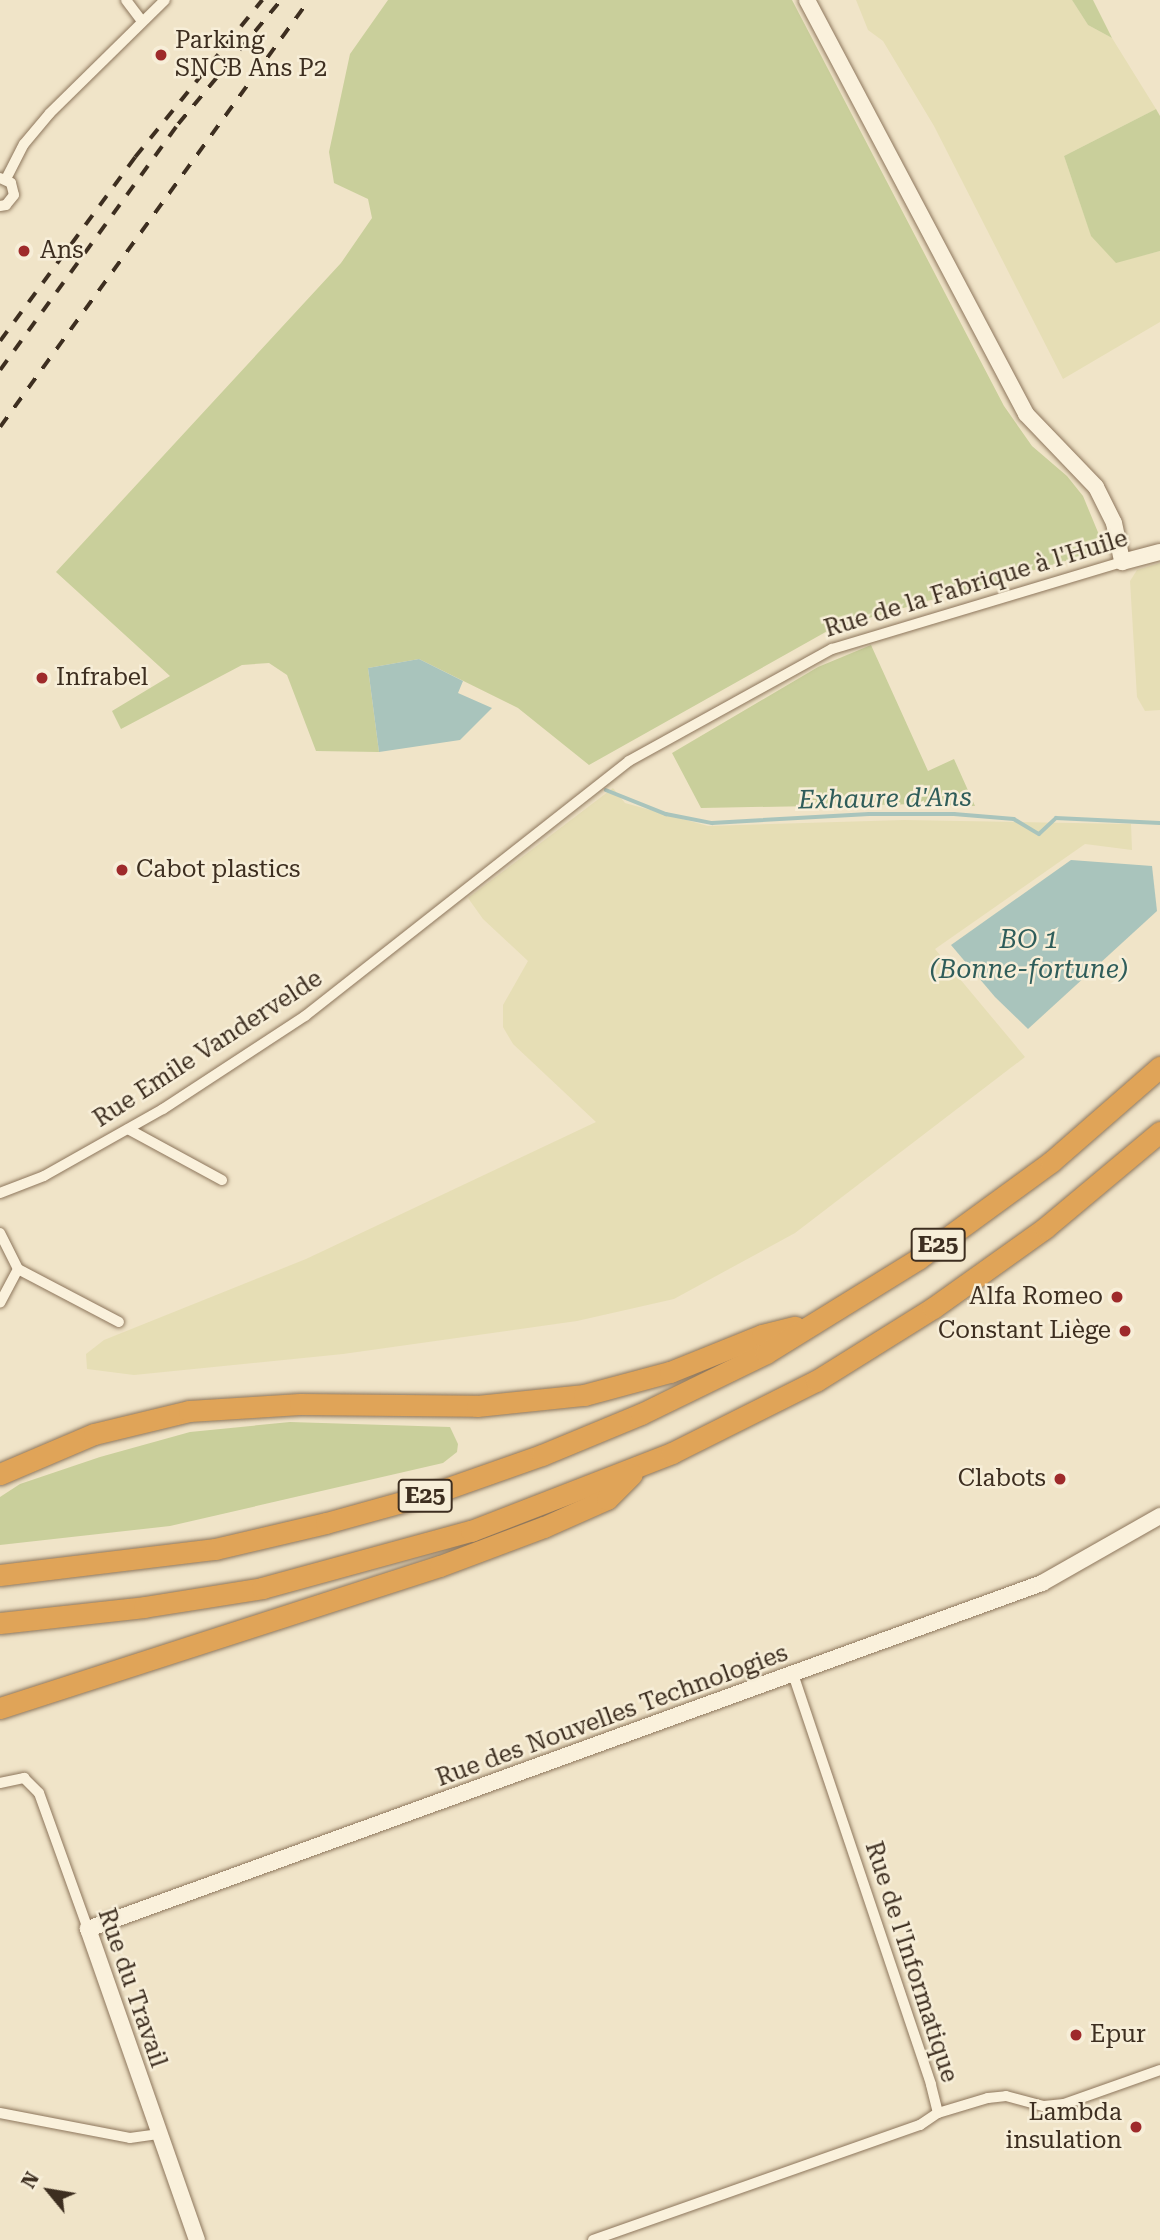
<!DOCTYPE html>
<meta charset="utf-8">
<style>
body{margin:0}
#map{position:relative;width:1160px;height:2240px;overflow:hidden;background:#f0e4c8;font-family:"Roboto Serif",serif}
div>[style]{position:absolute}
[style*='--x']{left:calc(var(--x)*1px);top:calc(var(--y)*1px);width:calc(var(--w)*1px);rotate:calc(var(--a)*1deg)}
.farmland>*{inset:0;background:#e6deb5}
.green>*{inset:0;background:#c9cf9b}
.water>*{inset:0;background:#a9c4bc}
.stream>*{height:3.5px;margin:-1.75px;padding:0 1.75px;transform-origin:1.75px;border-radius:1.75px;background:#a9c4bc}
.roads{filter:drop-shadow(0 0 2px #8d765c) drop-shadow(0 0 2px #8d765c)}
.street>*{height:10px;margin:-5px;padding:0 5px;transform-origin:5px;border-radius:5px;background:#faf1dc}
.secondary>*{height:16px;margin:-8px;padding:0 8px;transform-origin:8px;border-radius:8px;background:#faf1dc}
.highway>*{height:21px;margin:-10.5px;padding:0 10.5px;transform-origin:10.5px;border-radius:10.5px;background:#e0a458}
.rail>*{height:3.5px;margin-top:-1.75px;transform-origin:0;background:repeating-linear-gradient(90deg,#3d2e20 0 12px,transparent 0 24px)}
.dots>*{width:19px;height:19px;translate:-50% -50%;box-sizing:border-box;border:4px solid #f7eed8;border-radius:50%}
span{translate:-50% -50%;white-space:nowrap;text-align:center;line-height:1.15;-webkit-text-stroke:5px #f7eed8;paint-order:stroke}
.shield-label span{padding:2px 5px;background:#f7eed8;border:2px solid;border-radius:5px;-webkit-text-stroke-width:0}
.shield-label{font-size:23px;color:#3d2e20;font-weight:700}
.poi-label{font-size:24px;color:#3d2e20}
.left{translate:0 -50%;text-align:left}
.right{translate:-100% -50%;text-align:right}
.street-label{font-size:24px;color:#3d2e20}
.water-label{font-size:26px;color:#2f5d5a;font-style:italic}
.north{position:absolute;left:14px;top:2156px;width:70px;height:70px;-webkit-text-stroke:5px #f7eed8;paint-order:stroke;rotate:300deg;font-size:19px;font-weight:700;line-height:28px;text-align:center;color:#3d2e20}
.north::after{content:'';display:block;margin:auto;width:24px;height:32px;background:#3d2e20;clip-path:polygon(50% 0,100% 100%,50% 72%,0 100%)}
</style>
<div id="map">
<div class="farmland">
<div style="clip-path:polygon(856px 0,1072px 0,1088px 25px,1112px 38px,1156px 109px,1064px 156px,1091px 235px,1116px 262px,1160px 251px,1160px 322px,1063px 379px,934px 126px,883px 41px,868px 30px)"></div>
<div style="clip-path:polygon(1160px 563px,1160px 710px,1145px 711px,1137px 697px,1130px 581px,1137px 570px)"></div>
<div style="clip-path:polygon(613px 788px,625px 803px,708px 826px,904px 820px,1131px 824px,1132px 850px,1085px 844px,935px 949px,1025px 1057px,795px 1233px,674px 1299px,577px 1321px,343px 1354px,134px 1375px,87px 1369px,86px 1354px,104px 1340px,306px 1259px,596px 1122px,513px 1044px,503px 1027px,503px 1005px,528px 961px,483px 919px,468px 898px)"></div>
</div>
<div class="green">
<div style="clip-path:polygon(388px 0,792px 0,1004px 406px,1032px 446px,1067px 476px,1083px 496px,1102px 542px,1100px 551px,831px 629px,589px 765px,518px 708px,419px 659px,368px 668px,379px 752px,316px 751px,287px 675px,269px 663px,242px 665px,121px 729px,112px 711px,170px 676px,56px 572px,341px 263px,372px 218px,368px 199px,334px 183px,329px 152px,350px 54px)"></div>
<div style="clip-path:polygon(1072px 0,1093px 0,1112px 38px,1088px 25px)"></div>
<div style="clip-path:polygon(1156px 109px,1160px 116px,1160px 251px,1116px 263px,1091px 236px,1064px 156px)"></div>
<div style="clip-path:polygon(871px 645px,928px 771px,954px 759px,975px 806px,921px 804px,701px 808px,672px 753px,818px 667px)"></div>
<div style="clip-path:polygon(290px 1422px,450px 1427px,458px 1444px,457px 1452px,443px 1463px,170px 1526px,0 1545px,0 1497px,20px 1484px,100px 1457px,190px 1432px)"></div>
</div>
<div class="water">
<div style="clip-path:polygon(419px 659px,463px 681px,458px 693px,492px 708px,460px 740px,379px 752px,368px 668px)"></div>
<div style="clip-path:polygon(1071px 860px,1152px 866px,1157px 911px,1028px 1029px,995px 997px,951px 945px)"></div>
</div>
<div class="stream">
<div style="--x:606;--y:790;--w:65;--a:21.8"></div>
<div style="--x:666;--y:814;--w:47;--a:11.1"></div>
<div style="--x:712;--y:823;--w:157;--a:-3.3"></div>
<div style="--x:869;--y:814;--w:85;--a:0"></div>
<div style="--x:954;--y:814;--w:60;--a:4.8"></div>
<div style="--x:1014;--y:819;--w:29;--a:31"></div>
<div style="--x:1039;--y:834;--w:23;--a:-43"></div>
<div style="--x:1056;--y:818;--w:104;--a:2.8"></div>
</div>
<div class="roads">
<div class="street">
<div style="--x:126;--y:0;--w:26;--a:53"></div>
<div style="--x:0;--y:178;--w:12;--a:24"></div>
<div style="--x:11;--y:183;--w:12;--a:76"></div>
<div style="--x:14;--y:195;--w:13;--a:129"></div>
<div style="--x:6;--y:205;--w:6;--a:171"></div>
<div style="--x:6;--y:179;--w:39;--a:-63"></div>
<div style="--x:24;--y:144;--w:40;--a:-50"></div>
<div style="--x:50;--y:113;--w:161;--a:-44.5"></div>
<div style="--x:128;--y:1129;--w:107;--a:28.5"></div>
<div style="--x:0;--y:1193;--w:47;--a:-21.1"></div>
<div style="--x:44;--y:1176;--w:137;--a:-29.4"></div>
<div style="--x:163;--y:1109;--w:170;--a:-33.2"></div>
<div style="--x:305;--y:1016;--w:412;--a:-38.2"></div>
<div style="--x:629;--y:761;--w:232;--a:-28.9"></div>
<div style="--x:832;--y:649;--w:303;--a:-16.7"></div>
<div style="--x:0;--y:1233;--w:40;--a:63.4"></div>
<div style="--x:18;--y:1269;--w:38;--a:118"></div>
<div style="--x:18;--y:1269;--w:114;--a:27.7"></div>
<div style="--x:0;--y:1783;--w:25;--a:-12"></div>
<div style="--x:24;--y:1778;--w:21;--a:45"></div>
<div style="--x:39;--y:1793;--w:145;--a:70.2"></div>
<div style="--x:0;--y:2113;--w:132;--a:10.9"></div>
<div style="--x:130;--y:2138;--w:28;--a:-8"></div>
<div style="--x:938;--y:2113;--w:52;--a:-16.7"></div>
<div style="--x:988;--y:2098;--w:18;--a:-6"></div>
<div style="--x:1006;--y:2096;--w:39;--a:15"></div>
<div style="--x:1044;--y:2106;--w:20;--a:-6"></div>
<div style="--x:1064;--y:2104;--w:102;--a:-19.5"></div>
<div style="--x:593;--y:2240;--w:347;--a:-19.4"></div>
<div style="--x:920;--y:2125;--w:22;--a:-34"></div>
<div style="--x:938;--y:2113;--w:30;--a:-104"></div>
<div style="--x:931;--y:2084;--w:432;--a:-108.6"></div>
</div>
<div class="secondary">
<div style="--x:807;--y:0;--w:468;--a:62.1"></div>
<div style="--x:1026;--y:414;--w:101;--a:46.2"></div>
<div style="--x:1096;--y:487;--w:40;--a:63.4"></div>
<div style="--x:1114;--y:523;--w:40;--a:78"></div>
<div style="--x:1122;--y:562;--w:39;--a:-15"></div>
<div style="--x:197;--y:2240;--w:330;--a:-109.3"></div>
<div style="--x:88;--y:1929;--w:1015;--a:-19.93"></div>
<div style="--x:1042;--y:1583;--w:136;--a:-29.6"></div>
</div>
<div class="highway">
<div style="--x:0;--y:1474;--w:102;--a:-23.1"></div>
<div style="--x:94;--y:1434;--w:98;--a:-13.6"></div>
<div style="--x:189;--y:1411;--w:111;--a:-3.6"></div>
<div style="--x:300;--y:1404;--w:177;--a:0.6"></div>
<div style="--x:477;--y:1406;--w:108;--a:-5.9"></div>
<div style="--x:584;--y:1395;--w:89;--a:-15"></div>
<div style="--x:670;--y:1372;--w:99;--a:-21.9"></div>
<div style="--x:762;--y:1335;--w:34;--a:-14"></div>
<div style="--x:0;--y:1575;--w:217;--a:-6.9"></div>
<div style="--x:215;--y:1549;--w:114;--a:-13.2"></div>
<div style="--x:326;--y:1523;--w:112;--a:-15.5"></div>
<div style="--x:434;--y:1493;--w:114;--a:-19.4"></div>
<div style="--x:542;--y:1455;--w:107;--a:-22.5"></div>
<div style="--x:641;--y:1414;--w:139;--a:-26"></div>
<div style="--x:766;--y:1353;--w:179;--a:-31.7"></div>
<div style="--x:918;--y:1259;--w:165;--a:-36.1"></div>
<div style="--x:1051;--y:1162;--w:145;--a:-41.1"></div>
<div style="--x:0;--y:1623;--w:145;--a:-6.3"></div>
<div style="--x:144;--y:1607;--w:120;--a:-9.1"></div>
<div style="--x:262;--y:1588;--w:217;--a:-15.3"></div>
<div style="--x:471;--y:1531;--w:216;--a:-21.2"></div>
<div style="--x:672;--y:1453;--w:161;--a:-26.6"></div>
<div style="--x:816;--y:1381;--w:138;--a:-32"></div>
<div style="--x:933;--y:1308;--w:138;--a:-35.5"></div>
<div style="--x:1045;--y:1228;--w:150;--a:-39.9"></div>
<div style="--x:0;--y:1708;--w:462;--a:-17.9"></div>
<div style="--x:440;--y:1566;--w:111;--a:-20.6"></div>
<div style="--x:544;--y:1527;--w:69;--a:-24"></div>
<div style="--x:607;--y:1499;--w:35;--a:-45"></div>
</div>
</div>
<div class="rail">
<div style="--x:0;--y:341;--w:228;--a:-53.7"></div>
<div style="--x:135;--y:157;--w:202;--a:-51"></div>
<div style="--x:0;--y:370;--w:304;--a:-54.1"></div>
<div style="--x:178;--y:124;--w:161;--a:-50.3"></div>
<div style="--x:0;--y:427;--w:527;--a:-54.11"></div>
</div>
<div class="dots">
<div style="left:161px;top:55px;background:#9e2a2b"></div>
<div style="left:24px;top:251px;background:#9e2a2b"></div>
<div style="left:42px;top:678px;background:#9e2a2b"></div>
<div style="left:122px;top:870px;background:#9e2a2b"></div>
<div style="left:1117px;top:1297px;background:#9e2a2b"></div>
<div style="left:1125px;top:1331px;background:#9e2a2b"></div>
<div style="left:1060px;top:1479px;background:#9e2a2b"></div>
<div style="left:1076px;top:2035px;background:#9e2a2b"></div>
<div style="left:1136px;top:2127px;background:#9e2a2b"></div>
</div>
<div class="shield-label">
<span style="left:938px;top:1245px">E25</span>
<span style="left:425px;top:1496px">E25</span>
</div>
<div class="poi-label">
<span class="left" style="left:175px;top:55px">Parking<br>SNCB Ans P2</span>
<span class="left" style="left:40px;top:251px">Ans</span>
<span class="left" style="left:56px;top:678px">Infrabel</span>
<span class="left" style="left:136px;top:870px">Cabot plastics</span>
<span class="right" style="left:1103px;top:1297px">Alfa Romeo</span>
<span class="right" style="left:1111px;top:1331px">Constant Liège</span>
<span class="right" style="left:1046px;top:1479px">Clabots</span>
<span class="left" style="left:1090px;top:2035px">Epur</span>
<span class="right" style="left:1122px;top:2127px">Lambda<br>insulation</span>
</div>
<div class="street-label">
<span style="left:976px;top:584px;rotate:-17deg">Rue de la Fabrique à l'Huile</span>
<span style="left:208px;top:1049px;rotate:-33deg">Rue Emile Vandervelde</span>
<span style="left:612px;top:1716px;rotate:-20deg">Rue des Nouvelles Technologies</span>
<span style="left:911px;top:1962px;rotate:72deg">Rue de l'Informatique</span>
<span style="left:132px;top:1988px;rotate:71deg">Rue du Travail</span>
</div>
<div class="water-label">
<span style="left:885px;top:799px;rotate:-1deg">Exhaure d'Ans</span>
<span style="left:1029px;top:955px">BO 1<br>(Bonne-fortune)</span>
</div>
<div class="north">N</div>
</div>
